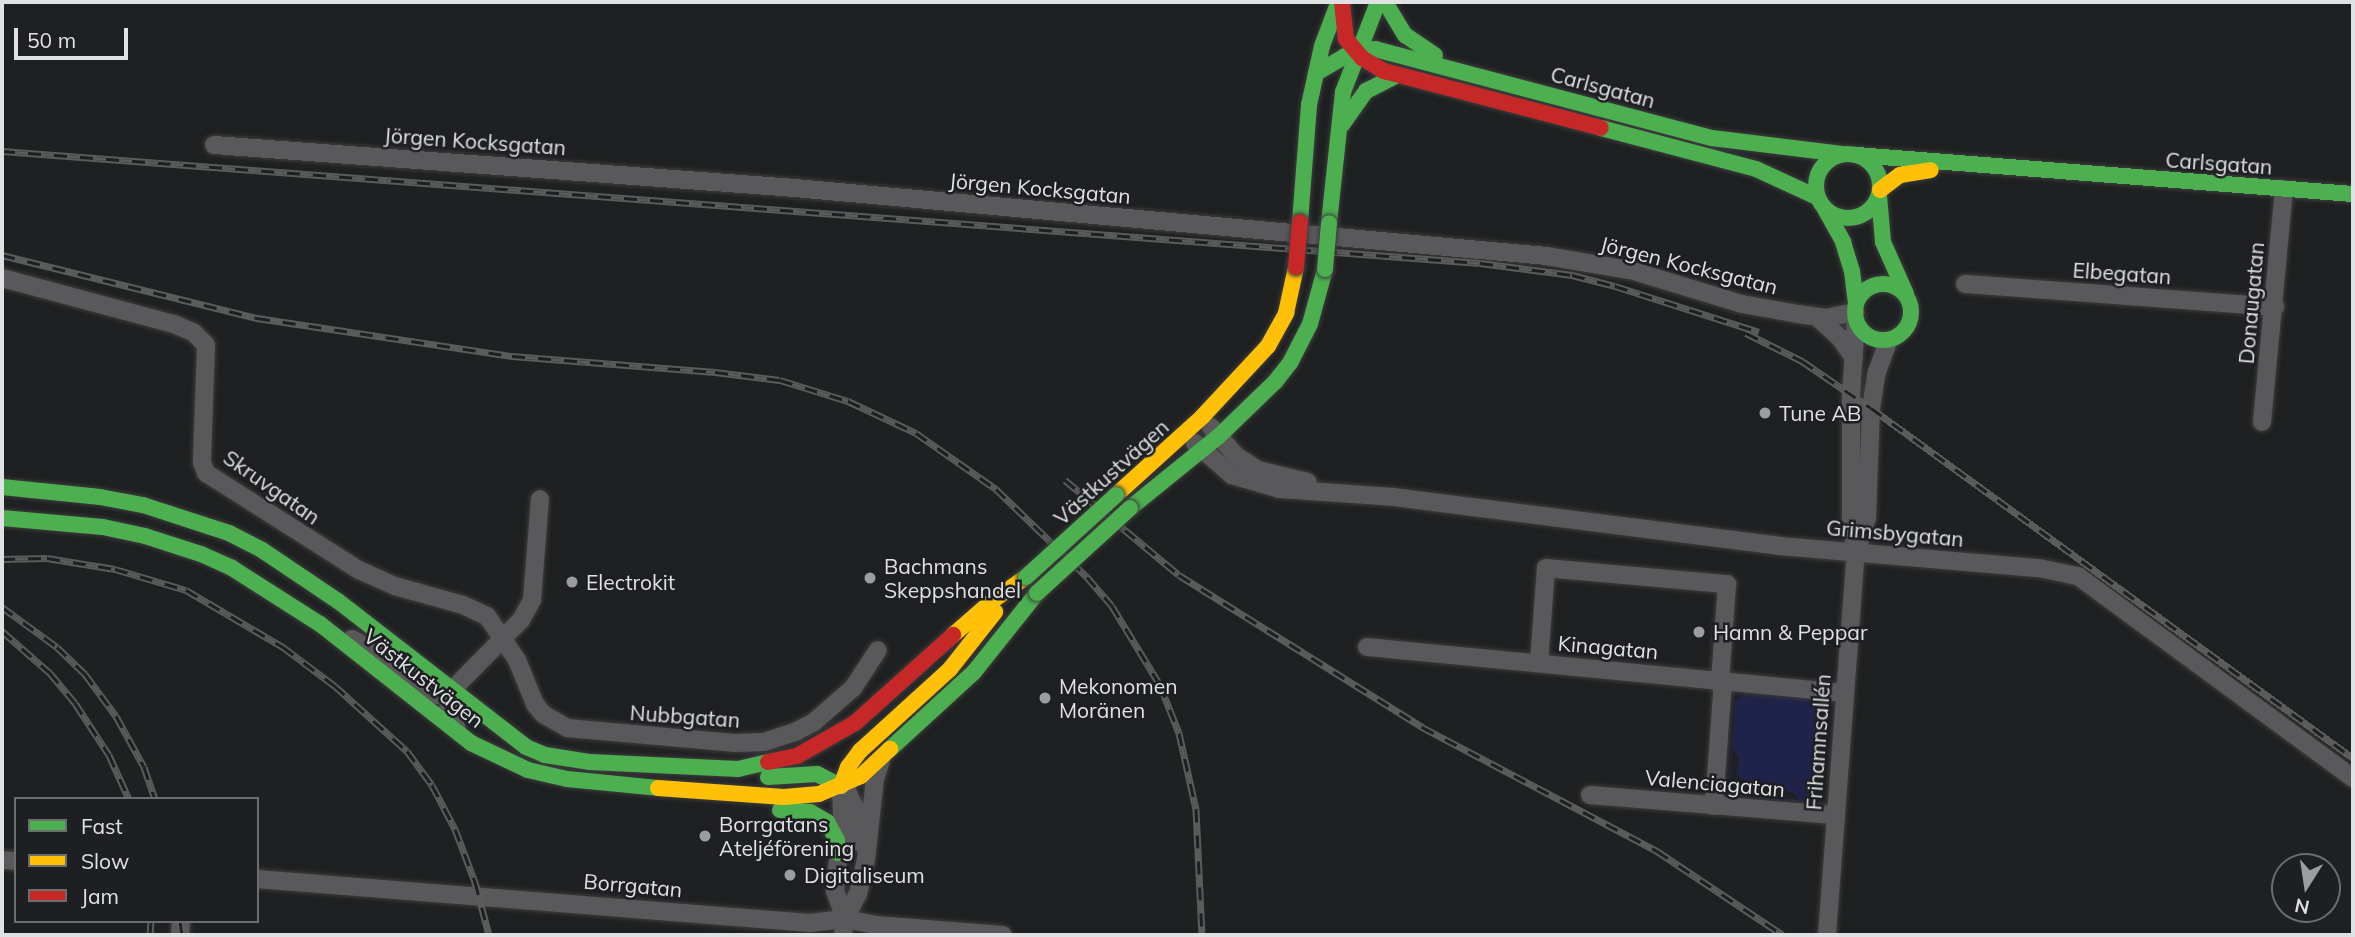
<!DOCTYPE html>
<meta charset="utf-8">
<style>
body{margin:0}
#map{position:relative;width:2355px;height:937px;overflow:hidden;background:#1f2021;font-family:Mulish,sans-serif}
div>[style]{position:absolute}
[style*='--x']{left:calc(var(--x)*1px);top:calc(var(--y)*1px);width:calc(var(--w)*1px);rotate:calc(var(--a)*1deg)}
.green>*{inset:0;background:#202349}
.roads{filter:drop-shadow(0 0 2px #3c3c3d) drop-shadow(0 0 2px #3c3c3d)}
.street>*{height:18px;margin:-9px;padding:0 9px;transform-origin:9px;border-radius:9px;background:#59595b}
.fast>*{height:16px;margin:-8px;padding:0 8px;transform-origin:8px;border-radius:8px;background:#4caf50}
.fast>.ring{margin:-8px;padding:0;box-sizing:content-box;background:none;border:16px solid #4caf50;border-radius:50%}
.slow>*{height:16px;margin:-8px;padding:0 8px;transform-origin:8px;border-radius:8px;background:#ffc107}
.jam>*{height:16px;margin:-8px;padding:0 8px;transform-origin:8px;border-radius:8px;background:#c62828}
.rail>*{height:7px;margin-top:-3.5px;transform-origin:0;background:repeating-linear-gradient(90deg,#1e1f22 0 13px,#5a5c5c 0 26px);box-sizing:border-box;border-block:2px solid #5a5c5c}
.bridges{filter:drop-shadow(0 0 2px #3c3c3d) drop-shadow(0 0 2px #3c3c3d)}
.fast-bridge>*{height:16px;margin:-8px;padding:0 8px;transform-origin:8px;border-radius:8px;background:#4caf50}
.jam-bridge>*{height:16px;margin:-8px;padding:0 8px;transform-origin:8px;border-radius:8px;background:#c62828}
.dots>*{width:19px;height:19px;translate:-50% -50%;box-sizing:border-box;border:4px solid #1e1f22;border-radius:50%}
span{translate:-50% -50%;white-space:nowrap;text-align:center;line-height:1.15;-webkit-text-stroke:5px #1e1f22;paint-order:stroke}
.street-label{font-size:21px;color:#e0e1e3}
.poi-label{font-size:21px;color:#e0e1e3}
.left{translate:0 -50%;text-align:left}
.frame{position:absolute;inset:0;border:4px solid #e0e1e3;pointer-events:none}
.legend{position:absolute;left:14px;top:797px;width:245px;height:126px;box-sizing:border-box;background:#1e1f22;border:2px solid #6c6d6f;margin:0;padding:9px 12px;list-style:none;font-size:21px;color:#e0e1e3}
.legend li{display:flex;align-items:center;gap:14px;height:35px}
.legend b{width:35px;border:2px solid #6c6d6f}
.north{position:absolute;left:2271px;top:853px;width:70px;height:70px;box-sizing:border-box;background:#1e1f22;border:2px solid #6c6d6f;border-radius:50%;rotate:192deg;font-size:19px;font-weight:700;line-height:28px;text-align:center;color:#e0e1e3}
.north::after{content:'';display:block;margin:auto;width:24px;height:32px;background:#9c9d9f;clip-path:polygon(50% 0,100% 100%,50% 72%,0 100%)}
.scale{position:absolute;left:14px;top:28px;width:114px;height:32px;box-sizing:border-box;border:4px solid #e0e1e3;border-top:0;padding-left:9px;font-size:21px;line-height:24px;white-space:nowrap;color:#e0e1e3;-webkit-text-stroke:5px #1e1f22;paint-order:stroke}
</style>
<div id="map">
<div class="green">
<div style="clip-path:polygon(evenodd,1744px 694px,1812px 699px,1821px 706px,1814px 796px,1800px 802px,1738px 796px,1729px 786px,1735px 700px,1744px 694px,1733px 748px,1739px 758px,1736px 775px,1745px 780px,1771px 785px,1796px 795px,1798px 800px,1739px 794px,1731px 785px,1733px 748px)"></div>
</div>
<div class="roads">
<div class="street">
<div style="--x:214;--y:145;--w:583;--a:4.23"></div>
<div style="--x:795;--y:188;--w:754;--a:5.17"></div>
<div style="--x:1546;--y:256;--w:85;--a:9.5"></div>
<div style="--x:1630;--y:270;--w:117;--a:16.9"></div>
<div style="--x:1742;--y:304;--w:57;--a:10.1"></div>
<div style="--x:1798;--y:314;--w:28;--a:8"></div>
<div style="--x:1826;--y:318;--w:30;--a:-12"></div>
<div style="--x:2;--y:278;--w:178;--a:15"></div>
<div style="--x:174;--y:324;--w:21;--a:23"></div>
<div style="--x:193;--y:332;--w:18;--a:45"></div>
<div style="--x:206;--y:345;--w:117;--a:92"></div>
<div style="--x:202;--y:462;--w:12;--a:70"></div>
<div style="--x:206;--y:473;--w:181;--a:32.4"></div>
<div style="--x:359;--y:570;--w:39;--a:24"></div>
<div style="--x:395;--y:586;--w:71;--a:15.6"></div>
<div style="--x:463;--y:605;--w:26;--a:25"></div>
<div style="--x:487;--y:616;--w:53;--a:55.7"></div>
<div style="--x:517;--y:660;--w:48;--a:67.8"></div>
<div style="--x:535;--y:704;--w:13;--a:51"></div>
<div style="--x:543;--y:714;--w:28;--a:30"></div>
<div style="--x:567;--y:728;--w:170;--a:5.1"></div>
<div style="--x:736;--y:743;--w:28;--a:-2"></div>
<div style="--x:764;--y:742;--w:35;--a:-18"></div>
<div style="--x:797;--y:731;--w:19;--a:-28"></div>
<div style="--x:814;--y:722;--w:52;--a:-41.1"></div>
<div style="--x:853;--y:688;--w:45;--a:-56.7"></div>
<div style="--x:1965;--y:284;--w:311;--a:4.2"></div>
<div style="--x:1817;--y:317;--w:31;--a:42"></div>
<div style="--x:1840;--y:338;--w:24;--a:55"></div>
<div style="--x:2262;--y:422;--w:234;--a:-84.6"></div>
<div style="--x:1211;--y:427;--w:37;--a:49"></div>
<div style="--x:1235;--y:455;--w:27;--a:33"></div>
<div style="--x:1258;--y:470;--w:51;--a:13.5"></div>
<div style="--x:1195;--y:443;--w:49;--a:40.9"></div>
<div style="--x:1232;--y:475;--w:50;--a:16.3"></div>
<div style="--x:1280;--y:489;--w:113;--a:4"></div>
<div style="--x:1393;--y:497;--w:390;--a:7.2"></div>
<div style="--x:1780;--y:546;--w:260;--a:4.9"></div>
<div style="--x:2039;--y:568;--w:40;--a:12"></div>
<div style="--x:2078;--y:576;--w:341;--a:36.3"></div>
<div style="--x:1855;--y:546;--w:30;--a:-98"></div>
<div style="--x:1851;--y:516;--w:120;--a:-90"></div>
<div style="--x:1851;--y:396;--w:75;--a:-86.2"></div>
<div style="--x:352;--y:639;--w:31;--a:29"></div>
<div style="--x:379;--y:654;--w:55;--a:36.9"></div>
<div style="--x:423;--y:687;--w:17;--a:28"></div>
<div style="--x:438;--y:695;--w:14;--a:-17"></div>
<div style="--x:451;--y:691;--w:18;--a:99"></div>
<div style="--x:448;--y:709;--w:22;--a:66"></div>
<div style="--x:1367;--y:647;--w:480;--a:5.5"></div>
<div style="--x:1539;--y:663;--w:95;--a:-85.8"></div>
<div style="--x:1546;--y:568;--w:182;--a:5.1"></div>
<div style="--x:1727;--y:584;--w:97;--a:94.1"></div>
<div style="--x:451;--y:691;--w:100;--a:-45.4"></div>
<div style="--x:521;--y:620;--w:23;--a:-61"></div>
<div style="--x:532;--y:600;--w:101;--a:-85.5"></div>
<div style="--x:841;--y:786;--w:33;--a:88"></div>
<div style="--x:842;--y:819;--w:72;--a:95.6"></div>
<div style="--x:835;--y:891;--w:30;--a:70"></div>
<div style="--x:845;--y:919;--w:16;--a:97"></div>
<div style="--x:841;--y:786;--w:8;--a:40"></div>
<div style="--x:847;--y:791;--w:26;--a:65"></div>
<div style="--x:858;--y:815;--w:27;--a:92"></div>
<div style="--x:1590;--y:795;--w:246;--a:4.7"></div>
<div style="--x:1714;--y:806;--w:125;--a:-85.9"></div>
<div style="--x:2;--y:860;--w:14;--a:4"></div>
<div style="--x:257;--y:879;--w:555;--a:4.55"></div>
<div style="--x:810;--y:923;--w:35;--a:-7"></div>
<div style="--x:845;--y:919;--w:32;--a:11"></div>
<div style="--x:876;--y:925;--w:127;--a:4.5"></div>
<div style="--x:845;--y:919;--w:28;--a:-63"></div>
<div style="--x:858;--y:894;--w:36;--a:-77"></div>
<div style="--x:866;--y:859;--w:81;--a:-83.6"></div>
<div style="--x:875;--y:779;--w:20;--a:-72"></div>
<div style="--x:180;--y:935;--w:14;--a:-86"></div>
<div style="--x:1827;--y:935;--w:383;--a:-85.7"></div>
<div style="--x:1856;--y:553;--w:37;--a:-73"></div>
<div style="--x:1867;--y:518;--w:110;--a:-87.9"></div>
<div style="--x:1871;--y:408;--w:36;--a:-81"></div>
<div style="--x:1877;--y:372;--w:33;--a:-70"></div>
</div>
<div class="fast">
<div style="--x:1385;--y:2;--w:39;--a:59"></div>
<div style="--x:1405;--y:35;--w:36;--a:34"></div>
<div style="--x:1316;--y:73;--w:34;--a:-30"></div>
<div style="--x:1345;--y:56;--w:31;--a:-13"></div>
<div style="--x:1375;--y:49;--w:349;--a:14.8"></div>
<div style="--x:1712;--y:138;--w:131;--a:7"></div>
<div style="--x:1342;--y:125;--w:42;--a:-54.8"></div>
<div style="--x:1366;--y:91;--w:35;--a:-27"></div>
<div style="--x:1601;--y:128;--w:160;--a:14.8"></div>
<div style="--x:1756;--y:169;--w:67;--a:24.7"></div>
<div class="ring" style="left:1816px;top:154px;width:48px;height:48px"></div>
<div style="--x:1857;--y:155;--w:498;--a:4.5"></div>
<div style="--x:1879;--y:196;--w:46;--a:85"></div>
<div style="--x:1883;--y:242;--w:57;--a:66.1"></div>
<div style="--x:1825;--y:209;--w:38;--a:61"></div>
<div style="--x:1843;--y:242;--w:30;--a:73"></div>
<div style="--x:1852;--y:271;--w:32;--a:83"></div>
<div style="--x:1300;--y:222;--w:117;--a:-85.6"></div>
<div style="--x:1309;--y:105;--w:60;--a:-77.6"></div>
<div style="--x:1322;--y:46;--w:43;--a:-69.4"></div>
<div style="--x:1329;--y:223;--w:132;--a:-83.9"></div>
<div style="--x:1343;--y:92;--w:97;--a:-68.7"></div>
<div class="ring" style="left:1855px;top:284px;width:40px;height:40px"></div>
<div style="--x:2;--y:487;--w:99;--a:5.8"></div>
<div style="--x:100;--y:497;--w:44;--a:10.5"></div>
<div style="--x:143;--y:505;--w:90;--a:18"></div>
<div style="--x:229;--y:533;--w:37;--a:27"></div>
<div style="--x:262;--y:550;--w:92;--a:33.9"></div>
<div style="--x:338;--y:601;--w:238;--a:37.8"></div>
<div style="--x:526;--y:747;--w:21;--a:23"></div>
<div style="--x:545;--y:755;--w:46;--a:8.8"></div>
<div style="--x:590;--y:762;--w:148;--a:2.7"></div>
<div style="--x:738;--y:769;--w:31;--a:-13"></div>
<div style="--x:1130;--y:508;--w:114;--a:-39"></div>
<div style="--x:1219;--y:436;--w:78;--a:-44"></div>
<div style="--x:1275;--y:382;--w:24;--a:-52"></div>
<div style="--x:1290;--y:363;--w:44;--a:-62.9"></div>
<div style="--x:1310;--y:324;--w:57;--a:-74.7"></div>
<div style="--x:2;--y:518;--w:101;--a:5.1"></div>
<div style="--x:103;--y:527;--w:43;--a:12.1"></div>
<div style="--x:145;--y:536;--w:59;--a:17.8"></div>
<div style="--x:201;--y:554;--w:34;--a:24"></div>
<div style="--x:232;--y:568;--w:104;--a:32.5"></div>
<div style="--x:320;--y:624;--w:192;--a:38.2"></div>
<div style="--x:471;--y:743;--w:63;--a:25.3"></div>
<div style="--x:528;--y:770;--w:40;--a:13"></div>
<div style="--x:567;--y:779;--w:91;--a:5.6"></div>
<div style="--x:890;--y:749;--w:114;--a:-42.5"></div>
<div style="--x:974;--y:672;--w:101;--a:-51.4"></div>
<div style="--x:768;--y:777;--w:49;--a:-3.5"></div>
<div style="--x:817;--y:774;--w:27;--a:27"></div>
<div style="--x:780;--y:810;--w:30;--a:4"></div>
<div style="--x:810;--y:812;--w:20;--a:30"></div>
<div style="--x:827;--y:822;--w:21;--a:61"></div>
<div style="--x:837;--y:840;--w:13;--a:86"></div>
</div>
<div class="slow">
<div style="--x:1880;--y:190;--w:25;--a:-37"></div>
<div style="--x:1900;--y:175;--w:31;--a:-9"></div>
<div style="--x:1116;--y:495;--w:116;--a:-42.2"></div>
<div style="--x:1202;--y:417;--w:97;--a:-47.1"></div>
<div style="--x:1268;--y:346;--w:38;--a:-61"></div>
<div style="--x:1286;--y:313;--w:47;--a:-77.7"></div>
<div style="--x:953;--y:635;--w:52;--a:-41.1"></div>
<div style="--x:992;--y:601;--w:42;--a:-35.2"></div>
<div style="--x:841;--y:786;--w:20;--a:-70"></div>
<div style="--x:848;--y:767;--w:20;--a:-53"></div>
<div style="--x:860;--y:751;--w:122;--a:-42.3"></div>
<div style="--x:950;--y:669;--w:73;--a:-51.7"></div>
<div style="--x:658;--y:788;--w:126;--a:4.1"></div>
<div style="--x:784;--y:797;--w:35;--a:-5"></div>
<div style="--x:819;--y:794;--w:46;--a:-23.2"></div>
<div style="--x:861;--y:776;--w:40;--a:-43"></div>
</div>
<div class="jam">
<div style="--x:1342;--y:2;--w:37;--a:84"></div>
<div style="--x:1346;--y:39;--w:25;--a:50"></div>
<div style="--x:1362;--y:58;--w:26;--a:31"></div>
<div style="--x:1384;--y:71;--w:224;--a:14.7"></div>
<div style="--x:768;--y:762;--w:30;--a:-12"></div>
<div style="--x:797;--y:756;--w:67;--a:-29.6"></div>
<div style="--x:855;--y:723;--w:132;--a:-41.9"></div>
</div>
</div>
<div class="rail">
<div style="--x:2;--y:151;--w:1482;--a:4.33"></div>
<div style="--x:1480;--y:263;--w:93;--a:7.4"></div>
<div style="--x:1572;--y:275;--w:44;--a:14.3"></div>
<div style="--x:1615;--y:286;--w:151;--a:17.7"></div>
<div style="--x:2;--y:255;--w:263;--a:13.9"></div>
<div style="--x:257;--y:318;--w:258;--a:8.5"></div>
<div style="--x:512;--y:356;--w:204;--a:4.5"></div>
<div style="--x:715;--y:372;--w:65;--a:7"></div>
<div style="--x:780;--y:380;--w:71;--a:17.2"></div>
<div style="--x:848;--y:401;--w:75;--a:25.2"></div>
<div style="--x:916;--y:433;--w:98;--a:35"></div>
<div style="--x:996;--y:489;--w:127;--a:44"></div>
<div style="--x:1087;--y:577;--w:38;--a:49"></div>
<div style="--x:1112;--y:606;--w:92;--a:58.7"></div>
<div style="--x:1160;--y:685;--w:52;--a:68.4"></div>
<div style="--x:1179;--y:733;--w:78;--a:77.4"></div>
<div style="--x:1196;--y:809;--w:126;--a:87.3"></div>
<div style="--x:1746;--y:333;--w:63;--a:26.6"></div>
<div style="--x:1802;--y:361;--w:83;--a:34.3"></div>
<div style="--x:1871;--y:408;--w:596;--a:35.98"></div>
<div style="--x:1065;--y:480;--w:148;--a:39.8"></div>
<div style="--x:1179;--y:575;--w:287;--a:32"></div>
<div style="--x:1422;--y:727;--w:266;--a:27.8"></div>
<div style="--x:1657;--y:851;--w:151;--a:33.7"></div>
<div style="--x:2;--y:559;--w:45;--a:-1.3"></div>
<div style="--x:47;--y:558;--w:69;--a:9.2"></div>
<div style="--x:115;--y:569;--w:74;--a:16.5"></div>
<div style="--x:186;--y:590;--w:113;--a:30.4"></div>
<div style="--x:283;--y:647;--w:65;--a:36.9"></div>
<div style="--x:335;--y:686;--w:97;--a:42.1"></div>
<div style="--x:407;--y:751;--w:42;--a:53.7"></div>
<div style="--x:432;--y:785;--w:50;--a:62.4"></div>
<div style="--x:455;--y:829;--w:57;--a:69.3"></div>
<div style="--x:475;--y:882;--w:55;--a:75.2"></div>
<div style="--x:2;--y:607;--w:68;--a:36"></div>
<div style="--x:57;--y:647;--w:39;--a:44"></div>
<div style="--x:85;--y:674;--w:52;--a:53.6"></div>
<div style="--x:116;--y:716;--w:58;--a:61.2"></div>
<div style="--x:144;--y:767;--w:34;--a:71"></div>
<div style="--x:2;--y:631;--w:64;--a:41.2"></div>
<div style="--x:50;--y:673;--w:39;--a:50"></div>
<div style="--x:75;--y:703;--w:62;--a:56.8"></div>
<div style="--x:109;--y:755;--w:48;--a:65.6"></div>
<div style="--x:180;--y:921;--w:14;--a:82"></div>
<div style="--x:150;--y:935;--w:14;--a:-86"></div>
</div>
<div class="bridges">
<div class="fast-bridge">
<div style="--x:1325;--y:269;--w:46;--a:-85"></div>
<div style="--x:1026;--y:577;--w:122;--a:-42.3"></div>
<div style="--x:1037;--y:593;--w:126;--a:-42.4"></div>
</div>
<div class="jam-bridge">
<div style="--x:1296;--y:267;--w:45;--a:-84.9"></div>
</div>
</div>
<div class="dots">
<div style="left:1765px;top:413px;background:#9c9d9f"></div>
<div style="left:870px;top:578px;background:#9c9d9f"></div>
<div style="left:572px;top:582px;background:#9c9d9f"></div>
<div style="left:1699px;top:632px;background:#9c9d9f"></div>
<div style="left:1045px;top:698px;background:#9c9d9f"></div>
<div style="left:705px;top:836px;background:#9c9d9f"></div>
<div style="left:790px;top:875px;background:#9c9d9f"></div>
</div>
<div class="street-label">
<span style="left:1603px;top:87px;rotate:15deg">Carlsgatan</span>
<span style="left:475px;top:141px;rotate:4deg">Jörgen Kocksgatan</span>
<span style="left:2219px;top:163px;rotate:4deg">Carlsgatan</span>
<span style="left:1040px;top:188px;rotate:5deg">Jörgen Kocksgatan</span>
<span style="left:1689px;top:265px;rotate:14deg">Jörgen Kocksgatan</span>
<span style="left:2122px;top:273px;rotate:4deg">Elbegatan</span>
<span style="left:2251px;top:303px;rotate:-85deg">Donaugatan</span>
<span style="left:1111px;top:472px;rotate:-42deg">Västkustvägen</span>
<span style="left:272px;top:487px;rotate:35deg">Skruvgatan</span>
<span style="left:1895px;top:533px;rotate:5deg">Grimsbygatan</span>
<span style="left:1608px;top:647px;rotate:5deg">Kinagatan</span>
<span style="left:424px;top:678px;rotate:38deg">Västkustvägen</span>
<span style="left:685px;top:716px;rotate:4deg">Nubbgatan</span>
<span style="left:1818px;top:742px;rotate:-86deg">Frihamnsallén</span>
<span style="left:1715px;top:783px;rotate:5deg">Valenciagatan</span>
<span style="left:633px;top:885px;rotate:5deg">Borrgatan</span>
</div>
<div class="poi-label">
<span class="left" style="left:1779px;top:413px">Tune AB</span>
<span class="left" style="left:884px;top:578px">Bachmans<br>Skeppshandel</span>
<span class="left" style="left:586px;top:582px">Electrokit</span>
<span class="left" style="left:1713px;top:632px">Hamn &amp; Peppar</span>
<span class="left" style="left:1059px;top:698px">Mekonomen<br>Moränen</span>
<span class="left" style="left:719px;top:836px">Borrgatans<br>Ateljéförening</span>
<span class="left" style="left:804px;top:875px">Digitaliseum</span>
</div>
<div class="frame"></div>
<ul class="legend">
<li><b style="height:9px;background:#4caf50"></b>Fast</li>
<li><b style="height:9px;background:#ffc107"></b>Slow</li>
<li><b style="height:9px;background:#c62828"></b>Jam</li>
</ul>
<div class="north">N</div>
<div class="scale">50 m</div>
</div>
